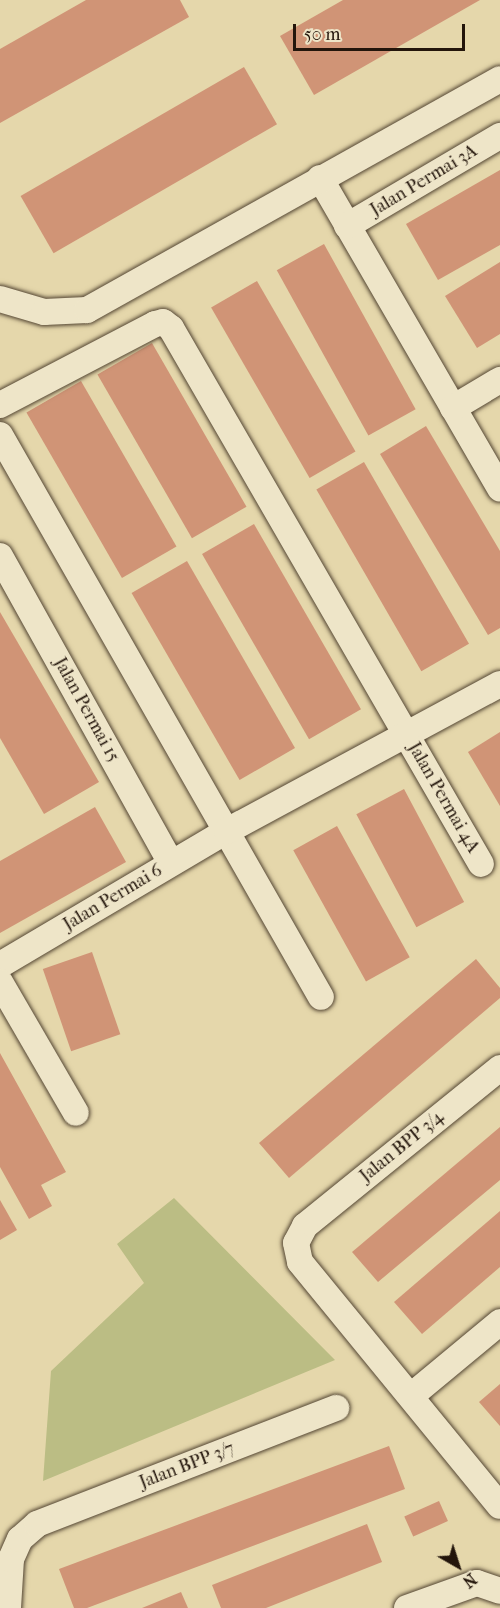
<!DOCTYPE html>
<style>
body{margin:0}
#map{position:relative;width:500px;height:1608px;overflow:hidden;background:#e5d7ab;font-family:"IM FELL French Canon",serif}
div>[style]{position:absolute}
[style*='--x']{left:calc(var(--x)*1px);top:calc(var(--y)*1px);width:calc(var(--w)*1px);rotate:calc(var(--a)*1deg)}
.green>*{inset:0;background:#bbbd84}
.building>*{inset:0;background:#d09476;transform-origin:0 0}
.roads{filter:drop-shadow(0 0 2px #544633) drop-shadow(0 0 2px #544633)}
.street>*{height:26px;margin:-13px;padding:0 13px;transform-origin:13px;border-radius:13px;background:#eee5c8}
span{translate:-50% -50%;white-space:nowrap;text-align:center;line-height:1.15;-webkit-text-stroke:6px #eee5c8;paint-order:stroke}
.street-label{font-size:18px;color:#23150b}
.north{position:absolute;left:428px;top:1536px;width:60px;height:60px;-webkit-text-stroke:4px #eee5c8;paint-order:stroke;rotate:141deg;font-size:16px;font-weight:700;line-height:24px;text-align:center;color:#23150b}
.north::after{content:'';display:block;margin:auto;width:21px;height:27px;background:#23150b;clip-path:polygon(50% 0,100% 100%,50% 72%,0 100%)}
.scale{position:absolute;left:293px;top:24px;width:172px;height:27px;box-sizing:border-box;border:3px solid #23150b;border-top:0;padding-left:8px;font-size:18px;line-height:21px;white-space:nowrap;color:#23150b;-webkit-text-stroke:4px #eee5c8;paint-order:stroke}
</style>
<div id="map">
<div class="green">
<div style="clip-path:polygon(174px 1198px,335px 1360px,43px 1481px,51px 1371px,144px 1283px,117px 1244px)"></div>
</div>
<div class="building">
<div style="clip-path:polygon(86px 0,180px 0,189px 17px,0 123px,0 49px)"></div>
<div style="clip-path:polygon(343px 0,480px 0,314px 95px,280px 36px)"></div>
<div style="left:244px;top:67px;width:66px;height:258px;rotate:60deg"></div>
<div style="clip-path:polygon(500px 170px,500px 245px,438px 280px,406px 224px)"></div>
<div style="left:324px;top:244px;width:189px;height:54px;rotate:61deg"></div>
<div style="clip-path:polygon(500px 262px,500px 334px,477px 348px,445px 296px)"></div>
<div style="left:257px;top:281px;width:197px;height:53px;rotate:60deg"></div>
<div style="left:152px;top:343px;width:189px;height:63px;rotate:60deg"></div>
<div style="left:81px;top:381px;width:191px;height:63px;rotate:60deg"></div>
<div style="clip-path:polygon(426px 426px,500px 551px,500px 628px,488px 635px,380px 454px)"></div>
<div style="left:364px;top:462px;width:210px;height:55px;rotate:60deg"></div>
<div style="left:254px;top:524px;width:214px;height:60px;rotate:60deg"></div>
<div style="left:187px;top:561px;width:216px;height:64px;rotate:60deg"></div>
<div style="clip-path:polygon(0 612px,99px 782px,44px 814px,0 738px)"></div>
<div style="clip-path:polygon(500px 732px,500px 806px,468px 752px)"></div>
<div style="left:404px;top:789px;width:128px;height:54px;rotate:62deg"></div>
<div style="clip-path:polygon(95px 807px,126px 862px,0 933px,0 861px)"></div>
<div style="left:337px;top:826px;width:150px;height:50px;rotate:61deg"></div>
<div style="left:92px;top:952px;width:87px;height:52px;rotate:71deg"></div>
<div style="clip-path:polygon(476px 959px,500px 988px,500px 998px,289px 1178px,259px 1143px)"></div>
<div style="clip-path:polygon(0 1053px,66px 1172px,41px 1185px,52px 1206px,29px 1219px,0 1167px)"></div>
<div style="clip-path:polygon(500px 1127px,500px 1180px,378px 1282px,352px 1252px)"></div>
<div style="clip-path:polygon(0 1200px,17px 1230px,0 1240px)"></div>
<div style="clip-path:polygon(500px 1211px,500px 1267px,422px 1334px,394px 1302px)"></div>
<div style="clip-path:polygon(500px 1384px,500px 1426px,479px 1402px)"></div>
<div style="clip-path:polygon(389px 1446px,405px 1489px,87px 1608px,74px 1608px,59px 1569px)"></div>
<div style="left:439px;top:1501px;width:22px;height:38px;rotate:66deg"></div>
<div style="clip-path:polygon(367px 1524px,382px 1562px,266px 1608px,221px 1608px,212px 1585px)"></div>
<div style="clip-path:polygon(181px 1592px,188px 1608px,142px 1608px)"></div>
</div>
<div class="roads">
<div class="street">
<div style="--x:320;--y:178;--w:359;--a:59.9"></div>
<div style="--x:347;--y:226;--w:178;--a:-30.5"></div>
<div style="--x:0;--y:299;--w:46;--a:16.5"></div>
<div style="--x:44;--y:312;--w:43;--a:-2.7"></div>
<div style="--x:87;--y:310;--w:473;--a:-29.2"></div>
<div style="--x:0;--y:405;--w:175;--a:-27.6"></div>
<div style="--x:155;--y:324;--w:8;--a:-14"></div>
<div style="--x:163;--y:322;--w:10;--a:37"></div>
<div style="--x:171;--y:328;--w:619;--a:59.96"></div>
<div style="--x:453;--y:408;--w:55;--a:-30.8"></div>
<div style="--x:0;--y:435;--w:647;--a:60.27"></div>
<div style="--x:0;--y:556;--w:351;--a:60.9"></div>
<div style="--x:0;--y:965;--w:264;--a:-30.6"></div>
<div style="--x:227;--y:831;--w:310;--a:-28.3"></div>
<div style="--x:0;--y:982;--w:151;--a:59.9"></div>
<div style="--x:500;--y:1068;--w:251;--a:141"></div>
<div style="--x:305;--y:1226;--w:19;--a:118"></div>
<div style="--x:296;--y:1243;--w:19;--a:78"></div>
<div style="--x:300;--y:1262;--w:315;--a:50.7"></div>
<div style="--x:411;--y:1396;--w:116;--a:-39.7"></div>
<div style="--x:8;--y:1608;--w:49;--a:-86.5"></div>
<div style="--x:11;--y:1559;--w:22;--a:-66"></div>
<div style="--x:20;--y:1539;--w:23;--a:-41"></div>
<div style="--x:37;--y:1524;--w:321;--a:-21.2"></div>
<div style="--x:407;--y:1608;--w:74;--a:-19.7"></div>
<div style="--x:477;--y:1583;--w:24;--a:19"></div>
</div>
</div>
<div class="street-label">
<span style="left:424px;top:181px;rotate:-31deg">Jalan Permai 3A</span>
<span style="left:86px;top:710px;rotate:61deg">Jalan Permai 15</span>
<span style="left:443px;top:798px;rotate:60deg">Jalan Permai 4A</span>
<span style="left:113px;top:898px;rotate:-31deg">Jalan Permai 6</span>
<span style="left:402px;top:1147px;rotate:-39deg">Jalan BPP 3/4</span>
<span style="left:187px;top:1466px;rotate:-21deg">Jalan BPP 3/7</span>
</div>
<div class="north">N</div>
<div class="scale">50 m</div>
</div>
